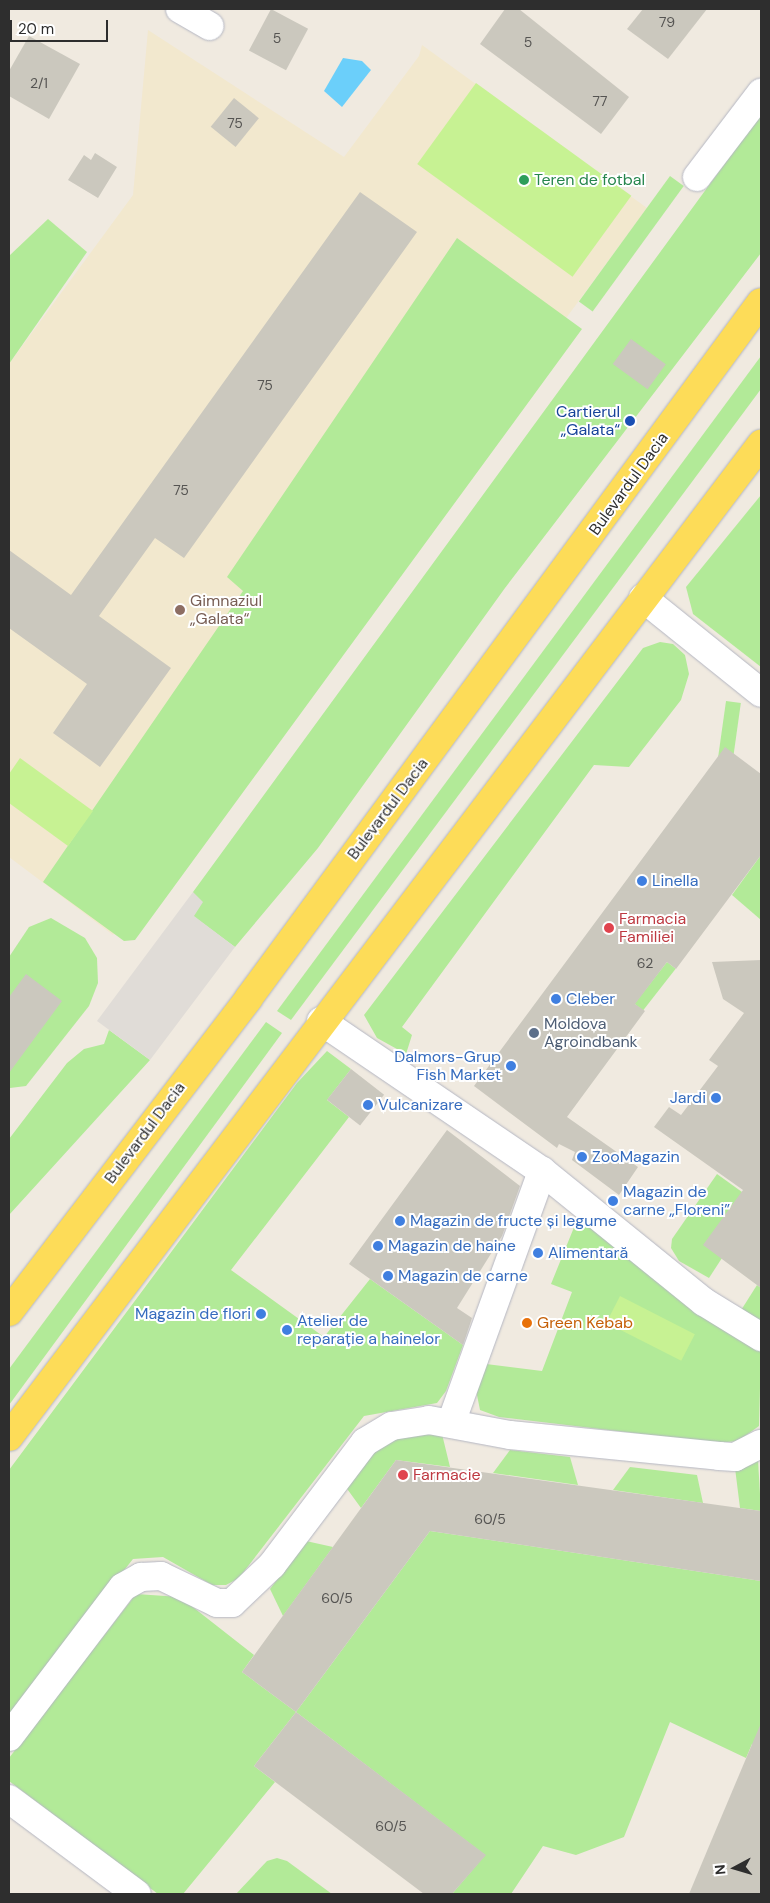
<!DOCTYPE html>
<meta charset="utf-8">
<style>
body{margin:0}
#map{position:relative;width:770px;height:1903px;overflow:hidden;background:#f0eae0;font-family:"DM Sans",sans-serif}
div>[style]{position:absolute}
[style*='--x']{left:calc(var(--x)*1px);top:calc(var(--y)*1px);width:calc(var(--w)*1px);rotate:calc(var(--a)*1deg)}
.education>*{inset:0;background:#f2e8ce}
.green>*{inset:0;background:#b2ea98;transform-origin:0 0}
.pitch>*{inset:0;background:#c7f293;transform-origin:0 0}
.plaza>*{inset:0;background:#e0dcd7}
.water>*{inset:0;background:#6bcffa}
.building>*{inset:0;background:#cbc8be;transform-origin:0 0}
.roads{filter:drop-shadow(0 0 1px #b4b6c2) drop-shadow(0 0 1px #b4b6c2)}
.minor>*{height:28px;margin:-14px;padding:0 14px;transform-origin:14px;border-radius:14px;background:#fff}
.major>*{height:28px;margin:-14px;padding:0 14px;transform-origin:14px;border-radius:14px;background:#fddc58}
.dots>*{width:14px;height:14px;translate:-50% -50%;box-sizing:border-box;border:2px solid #fff;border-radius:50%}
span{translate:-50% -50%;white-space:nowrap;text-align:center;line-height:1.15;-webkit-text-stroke:4px #fff;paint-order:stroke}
.number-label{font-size:14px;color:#555452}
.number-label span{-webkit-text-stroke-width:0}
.leisure-label{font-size:16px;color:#27864d}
.left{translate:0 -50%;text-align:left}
.transit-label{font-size:16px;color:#164399}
.right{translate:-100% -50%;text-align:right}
.street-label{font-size:16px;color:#2e2e2e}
.education-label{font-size:16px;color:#785e54}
.shop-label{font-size:16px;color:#366cbe}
.health-label{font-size:16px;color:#be3a42}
.service-label{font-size:16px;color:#4e5e75}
.food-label{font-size:16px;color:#c56008}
.frame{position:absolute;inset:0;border:10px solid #2e2e2e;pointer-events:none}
.north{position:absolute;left:710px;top:1843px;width:50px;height:50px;-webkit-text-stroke:4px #fff;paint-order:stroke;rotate:264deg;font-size:14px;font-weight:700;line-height:20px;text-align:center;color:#2e2e2e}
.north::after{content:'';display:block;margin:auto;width:18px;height:22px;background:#2e2e2e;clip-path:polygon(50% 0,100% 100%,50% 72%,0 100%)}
.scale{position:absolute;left:10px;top:20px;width:98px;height:22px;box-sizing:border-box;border:2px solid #2e2e2e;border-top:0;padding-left:6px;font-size:15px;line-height:18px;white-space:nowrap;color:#2e2e2e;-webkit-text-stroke:4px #fff;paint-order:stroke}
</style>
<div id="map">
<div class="education">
<div style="clip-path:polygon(148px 30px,344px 157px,419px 56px,422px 45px,647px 208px,113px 935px,9px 857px,9px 364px,133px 195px)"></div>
</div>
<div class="green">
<div style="clip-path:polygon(761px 114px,761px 253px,505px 588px,318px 848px,235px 947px,193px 916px,193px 892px)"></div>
<div style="left:670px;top:176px;width:17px;height:155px;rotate:36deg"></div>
<div style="clip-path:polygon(48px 219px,87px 252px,9px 364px,9px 256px)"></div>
<div style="clip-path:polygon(457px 238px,582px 329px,135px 940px,124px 941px,43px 882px,243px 591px,227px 577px)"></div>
<div style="clip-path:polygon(761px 356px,761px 389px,709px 459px,291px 1020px,277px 1011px)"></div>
<div style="clip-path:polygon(761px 495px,761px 667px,693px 614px,686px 587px)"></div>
<div style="clip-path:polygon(660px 642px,673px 644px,685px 655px,689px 674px,681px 700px,629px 767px,594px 765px,402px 1027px,412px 1035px,406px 1054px,377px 1038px,364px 1015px,643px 648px)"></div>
<div style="left:726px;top:701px;width:15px;height:129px;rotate:8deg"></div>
<div style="clip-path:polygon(761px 855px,761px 920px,732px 895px)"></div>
<div style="clip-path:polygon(51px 918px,85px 938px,97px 958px,98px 983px,89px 1006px,26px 1086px,10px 1088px,9px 957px,29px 927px)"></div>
<div style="left:667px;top:962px;width:11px;height:53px;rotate:38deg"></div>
<div style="clip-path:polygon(266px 1022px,282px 1033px,9px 1405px,9px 1369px)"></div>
<div style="clip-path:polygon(109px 1030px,150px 1060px,9px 1215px,9px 1139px,67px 1063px,84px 1049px,104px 1044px)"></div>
<div style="clip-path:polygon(327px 1051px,351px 1069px,327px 1100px,349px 1117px,231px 1270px,324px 1337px,370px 1279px,463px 1345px,446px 1391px,437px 1403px,364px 1416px,239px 1578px,226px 1585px,212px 1585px,163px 1557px,133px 1559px,9px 1715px,9px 1470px,297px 1083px)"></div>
<div style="clip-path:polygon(717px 1174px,742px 1192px,722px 1258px,709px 1278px,679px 1261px,671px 1248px,672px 1239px)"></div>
<div style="clip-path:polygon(579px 1215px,761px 1350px,759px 1426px,738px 1441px,717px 1443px,499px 1417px,480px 1410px,476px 1390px,486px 1364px,542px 1371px,572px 1292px,551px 1284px)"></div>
<div style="clip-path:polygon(757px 1285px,761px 1288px,761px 1328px,738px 1315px)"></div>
<div style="clip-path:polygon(442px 1434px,450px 1467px,396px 1460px,361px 1508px,345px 1486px,379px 1445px,399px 1435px)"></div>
<div style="clip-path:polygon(510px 1450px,570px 1457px,578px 1485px,493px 1473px)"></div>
<div style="clip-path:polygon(758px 1460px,761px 1511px,740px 1508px,735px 1468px)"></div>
<div style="clip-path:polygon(630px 1467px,697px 1475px,703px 1503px,613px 1490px)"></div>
<div style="clip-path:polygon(430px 1531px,761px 1581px,761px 1747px,752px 1744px,746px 1758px,670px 1722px,624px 1837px,576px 1855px,543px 1846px,511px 1894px,452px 1894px,485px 1855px,296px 1712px,254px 1766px,275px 1782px,183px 1894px,158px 1894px,9px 1781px,9px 1758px,136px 1594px,180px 1597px,254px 1655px,242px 1672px,296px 1712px)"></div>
<div style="clip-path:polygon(306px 1541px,333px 1547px,283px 1616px,270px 1589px)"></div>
<div style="clip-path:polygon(277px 1858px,287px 1861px,332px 1894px,236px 1894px,267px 1861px)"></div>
</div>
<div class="pitch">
<div style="left:476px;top:83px;width:192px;height:100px;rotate:36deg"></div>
<div style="clip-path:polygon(20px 758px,93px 811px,68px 846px,9px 803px,9px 774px)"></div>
<div style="left:620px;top:1296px;width:84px;height:30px;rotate:27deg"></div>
</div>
<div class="plaza">
<div style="clip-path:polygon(193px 892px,203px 902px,194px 916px,235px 947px,150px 1060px,97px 1021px)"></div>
</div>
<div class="water">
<div style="clip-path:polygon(343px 58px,362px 61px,371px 70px,342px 107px,324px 91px)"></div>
</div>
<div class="building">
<div style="left:271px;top:9px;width:42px;height:47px;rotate:28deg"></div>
<div style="clip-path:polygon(505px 9px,519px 9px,629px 97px,601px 134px,480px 44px)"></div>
<div style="clip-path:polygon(643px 9px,707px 9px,668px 59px,627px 29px)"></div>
<div style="clip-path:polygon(29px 36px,80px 64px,49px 119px,9px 96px,9px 71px)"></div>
<div style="left:234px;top:98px;width:32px;height:37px;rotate:39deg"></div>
<div style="clip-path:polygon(95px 153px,117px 167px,98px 198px,68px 180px,84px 155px,91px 160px)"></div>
<div style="clip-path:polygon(360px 192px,417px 232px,184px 558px,155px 538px,99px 616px,171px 668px,100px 767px,53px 733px,87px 684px,9px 628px,9px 550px,71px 595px)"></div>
<div style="left:631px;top:339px;width:43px;height:31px;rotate:36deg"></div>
<div style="clip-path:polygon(725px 747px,761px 774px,761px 855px,676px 969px,667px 962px,635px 1004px,645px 1011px,567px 1117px,638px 1167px,619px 1195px,572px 1160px,575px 1152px,559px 1144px,557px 1148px,474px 1086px)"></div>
<div style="clip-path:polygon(761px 960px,761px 1288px,703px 1245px,743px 1190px,654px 1127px,669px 1107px,681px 1115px,718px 1066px,709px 1060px,744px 1013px,723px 999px,712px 962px)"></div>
<div style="clip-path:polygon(26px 974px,62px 1001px,9px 1073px,9px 997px)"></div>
<div style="left:351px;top:1069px;width:42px;height:39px;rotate:38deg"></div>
<div style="clip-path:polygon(447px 1130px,520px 1186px,502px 1236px,457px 1308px,472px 1318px,463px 1345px,349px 1264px)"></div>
<div style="clip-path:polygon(396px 1460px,761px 1511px,761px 1581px,430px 1531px,296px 1712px,242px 1672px)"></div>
<div style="clip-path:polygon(296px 1712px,486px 1855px,452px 1894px,424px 1894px,254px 1766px)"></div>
<div style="clip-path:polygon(761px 1723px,761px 1894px,689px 1894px,712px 1839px)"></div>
</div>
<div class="roads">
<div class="minor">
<div style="--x:180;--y:9;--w:34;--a:30"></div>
<div style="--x:697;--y:177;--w:106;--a:-52.7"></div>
<div style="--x:643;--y:598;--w:151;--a:38.8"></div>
<div style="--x:321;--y:1021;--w:267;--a:34.2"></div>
<div style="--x:542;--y:1171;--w:208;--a:39"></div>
<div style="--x:704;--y:1302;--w:67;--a:31.6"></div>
<div style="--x:451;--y:1423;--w:268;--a:-70.1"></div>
<div style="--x:9;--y:1737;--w:188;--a:-52.8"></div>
<div style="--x:123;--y:1587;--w:21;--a:-29"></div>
<div style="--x:141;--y:1577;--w:20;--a:-3"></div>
<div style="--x:161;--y:1576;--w:62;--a:25.7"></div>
<div style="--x:217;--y:1603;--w:15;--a:0"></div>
<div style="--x:232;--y:1603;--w:55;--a:-43.5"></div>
<div style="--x:272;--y:1565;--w:154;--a:-52.9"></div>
<div style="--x:365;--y:1442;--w:31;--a:-31"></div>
<div style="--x:392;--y:1426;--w:37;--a:-9"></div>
<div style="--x:429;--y:1420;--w:82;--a:10.5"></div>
<div style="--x:510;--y:1435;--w:210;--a:5.7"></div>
<div style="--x:719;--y:1456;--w:16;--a:4"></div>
<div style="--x:735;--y:1457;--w:29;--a:-27"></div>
<div style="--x:9;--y:1799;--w:159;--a:36.6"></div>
</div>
<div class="major">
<div style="--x:9;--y:1312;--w:394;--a:-52.6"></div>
<div style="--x:248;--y:999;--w:865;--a:-53.65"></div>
<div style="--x:9;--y:1437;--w:1246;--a:-52.86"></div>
</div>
</div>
<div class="dots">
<div style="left:524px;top:180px;background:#2e9e5b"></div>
<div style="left:630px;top:421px;background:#1a4fb4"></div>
<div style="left:180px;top:610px;background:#8d6e63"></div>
<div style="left:642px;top:881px;background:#3f7fe0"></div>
<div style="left:609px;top:928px;background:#e0444e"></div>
<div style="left:556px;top:999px;background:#3f7fe0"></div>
<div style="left:534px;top:1033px;background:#5c6f8a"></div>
<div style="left:511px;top:1066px;background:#3f7fe0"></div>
<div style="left:716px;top:1098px;background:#3f7fe0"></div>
<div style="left:368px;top:1105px;background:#3f7fe0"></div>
<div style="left:582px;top:1157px;background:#3f7fe0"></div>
<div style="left:613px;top:1201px;background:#3f7fe0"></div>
<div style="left:400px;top:1221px;background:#3f7fe0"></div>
<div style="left:378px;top:1246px;background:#3f7fe0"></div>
<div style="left:538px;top:1253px;background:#3f7fe0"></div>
<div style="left:388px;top:1276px;background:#3f7fe0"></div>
<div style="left:261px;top:1314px;background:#3f7fe0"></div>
<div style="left:527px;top:1323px;background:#e8710a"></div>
<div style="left:287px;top:1330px;background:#3f7fe0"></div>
<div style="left:403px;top:1475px;background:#e0444e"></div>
</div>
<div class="number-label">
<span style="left:667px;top:22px">79</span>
<span style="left:277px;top:38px">5</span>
<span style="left:528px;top:42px">5</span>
<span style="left:39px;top:83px">2/1</span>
<span style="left:600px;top:101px">77</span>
<span style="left:235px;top:123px">75</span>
<span style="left:265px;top:385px">75</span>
<span style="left:181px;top:490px">75</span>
<span style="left:645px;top:963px">62</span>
<span style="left:490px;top:1519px">60/5</span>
<span style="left:337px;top:1598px">60/5</span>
<span style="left:391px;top:1826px">60/5</span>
</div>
<div class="leisure-label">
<span class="left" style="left:534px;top:180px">Teren de fotbal</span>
</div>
<div class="transit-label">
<span class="right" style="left:620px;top:421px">Cartierul<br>„Galata“</span>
</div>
<div class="street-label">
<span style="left:629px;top:484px;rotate:-54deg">Bulevardul Dacia</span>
<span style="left:388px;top:809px;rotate:-53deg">Bulevardul Dacia</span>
<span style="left:145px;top:1133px;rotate:-53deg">Bulevardul Dacia</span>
</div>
<div class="education-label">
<span class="left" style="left:190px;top:610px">Gimnaziul<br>„Galata“</span>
</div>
<div class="shop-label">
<span class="left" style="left:652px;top:881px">Linella</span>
<span class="left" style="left:566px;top:999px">Cleber</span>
<span class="right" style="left:501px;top:1066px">Dalmors-Grup<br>Fish Market</span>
<span class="right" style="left:706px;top:1098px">Jardi</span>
<span class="left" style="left:378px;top:1105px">Vulcanizare</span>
<span class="left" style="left:592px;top:1157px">ZooMagazin</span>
<span class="left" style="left:623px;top:1201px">Magazin de<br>carne „Floreni”</span>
<span class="left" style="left:410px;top:1221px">Magazin de fructe și legume</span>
<span class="left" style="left:388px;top:1246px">Magazin de haine</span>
<span class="left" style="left:548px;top:1253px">Alimentară</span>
<span class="left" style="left:398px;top:1276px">Magazin de carne</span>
<span class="right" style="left:251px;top:1314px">Magazin de flori</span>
<span class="left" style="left:297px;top:1330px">Atelier de<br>reparație a hainelor</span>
</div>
<div class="health-label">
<span class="left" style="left:619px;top:928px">Farmacia<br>Familiei</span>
<span class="left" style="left:413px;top:1475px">Farmacie</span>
</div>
<div class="service-label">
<span class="left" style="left:544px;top:1033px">Moldova<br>Agroindbank</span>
</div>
<div class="food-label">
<span class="left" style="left:537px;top:1323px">Green Kebab</span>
</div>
<div class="frame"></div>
<div class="north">N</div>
<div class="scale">20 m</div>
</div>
